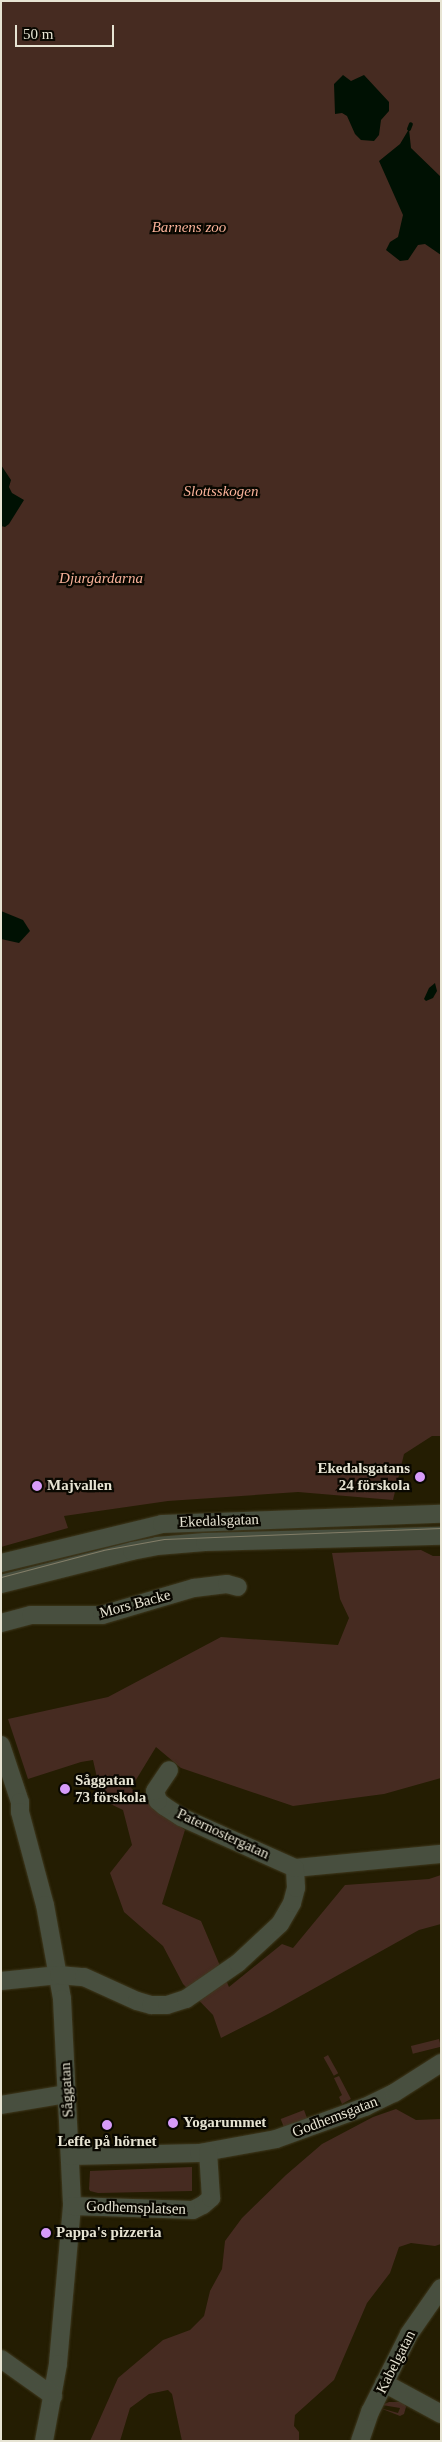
<!DOCTYPE html>
<meta charset="utf-8">
<style>
body{margin:0}
#map{position:relative;width:442px;height:2442px;overflow:hidden;background:#241d02;font-family:Georgia,serif}
div>[style]{position:absolute}
[style*='--x']{left:calc(var(--x)*1px);top:calc(var(--y)*1px);width:calc(var(--w)*1px);rotate:calc(var(--a)*1deg)}
.green>*{inset:0;background:#462b21;transform-origin:0 0}
.water>*{inset:0;background:#001103}
.stream>*{height:4px;margin:-2px;padding:0 2px;transform-origin:2px;border-radius:2px;background:#001103}
.roads{filter:drop-shadow(0 0 1px #3f391f) drop-shadow(0 0 1px #3f391f)}
.minor>*{height:18px;margin:-9px;padding:0 9px;transform-origin:9px;border-radius:9px;background:#484f3f}
.tram>*{height:1px;margin:-0.5px;padding:0 0.5px;transform-origin:0.5px;border-radius:0.5px;background:#837e68}
.dots>*{width:14px;height:14px;translate:-50% -50%;box-sizing:border-box;border:2px solid #0a0801;border-radius:50%}
span{translate:-50% -50%;white-space:nowrap;text-align:center;line-height:1.15;-webkit-text-stroke:4.5px #0a0801;paint-order:stroke}
.park-label{font-size:15px;color:#f7b098;font-style:italic}
.poi-label{font-size:15px;color:#e7e4d3;font-weight:700}
.right{translate:-100% -50%;text-align:right}
.left{translate:0 -50%;text-align:left}
.street-label{font-size:15px;color:#e7e4d3}
.frame{position:absolute;inset:0;border:2px solid #e7e4d3;pointer-events:none}
.scale{position:absolute;left:15px;top:25px;width:99px;height:22px;box-sizing:border-box;border:2px solid #e7e4d3;border-top:0;padding-left:6px;font-size:15px;line-height:18px;white-space:nowrap;color:#e7e4d3;-webkit-text-stroke:4px #0a0801;paint-order:stroke}
</style>
<div id="map">
<div class="green">
<div style="clip-path:polygon(1px 1px,441px 1px,441px 1436px,432px 1436px,404px 1454px,393px 1500px,298px 1492px,168px 1501px,64px 1516px,68px 1528px,1px 1547px)"></div>
<div style="clip-path:polygon(421px 1550px,433px 1556px,441px 1556px,441px 1778px,384px 1794px,293px 1806px,181px 1768px,156px 1747px,131px 1788px,185px 1830px,162px 1904px,201px 1921px,229px 1987px,282px 1944px,293px 1948px,345px 1885px,429px 1879px,441px 1875px,441px 1924px,419px 1930px,270px 2013px,221px 2038px,213px 2015px,183px 1984px,163px 1946px,124px 1912px,110px 1873px,132px 1845px,123px 1810px,102px 1800px,93px 1760px,81px 1762px,28px 1779px,8px 1719px,108px 1697px,221px 1637px,338px 1645px,349px 1618px,340px 1599px,332px 1553px)"></div>
<div style="left:439px;top:2039px;width:8px;height:29px;rotate:76deg"></div>
<div style="left:328px;top:2055px;width:21px;height:5px;rotate:61deg"></div>
<div style="clip-path:polygon(339px 2076px,351px 2099px,342px 2104px,339px 2097px,342px 2095px,334px 2078px)"></div>
<div style="clip-path:polygon(396px 2109px,416px 2120px,441px 2119px,441px 2244px,435px 2246px,411px 2243px,399px 2247px,390px 2273px,367px 2303px,334px 2380px,295px 2415px,294px 2426px,299px 2432px,299px 2441px,182px 2441px,172px 2394px,168px 2390px,149px 2394px,130px 2408px,120px 2441px,90px 2441px,118px 2378px,163px 2340px,190px 2330px,204px 2316px,210px 2291px,222px 2269px,225px 2241px,242px 2218px,286px 2175px,322px 2144px,373px 2117px)"></div>
<div style="left:304px;top:2110px;width:9px;height:25px;rotate:69deg"></div>
<div style="clip-path:polygon(192px 2167px,192px 2191px,98px 2193px,90px 2191px,89px 2189px,90px 2171px)"></div>
<div style="clip-path:polygon(389px 2402px,404px 2402px,406px 2407px,404px 2414px,400px 2416px,380px 2408px,398px 2413px,400px 2408px,382px 2405px)"></div>
</div>
<div class="water">
<div style="clip-path:polygon(343px 75px,351px 81px,364px 75px,389px 102px,389px 111px,381px 120px,379px 135px,374px 141px,361px 140px,355px 134px,347px 116px,342px 113px,335px 114px,334px 84px)"></div>
<div style="clip-path:polygon(409px 129px,411px 148px,441px 177px,441px 255px,425px 244px,418px 245px,408px 260px,400px 261px,386px 250px,390px 242px,398px 237px,403px 215px,379px 161px,400px 144px)"></div>
<div style="clip-path:polygon(1px 465px,11px 480px,9px 487px,12px 493px,24px 500px,9px 524px,5px 527px,1px 526px)"></div>
<div style="clip-path:polygon(1px 911px,23px 920px,30px 931px,19px 943px,1px 939px)"></div>
<div style="clip-path:polygon(435px 983px,437px 991px,433px 998px,426px 1001px,424px 999px,429px 988px)"></div>
</div>
<div class="stream">
<div style="--x:409;--y:129;--w:5;--a:-68"></div>
</div>
<div class="roads">
<div class="minor">
<div style="--x:1;--y:1563;--w:166;--a:-13.6"></div>
<div style="--x:162;--y:1524;--w:279;--a:-2.1"></div>
<div style="--x:1;--y:1584;--w:135;--a:-14.1"></div>
<div style="--x:132;--y:1551;--w:25;--a:-11"></div>
<div style="--x:157;--y:1546;--w:48;--a:-4.8"></div>
<div style="--x:205;--y:1542;--w:236;--a:-1.5"></div>
<div style="--x:1;--y:1623;--w:31;--a:-15"></div>
<div style="--x:31;--y:1615;--w:71;--a:0"></div>
<div style="--x:102;--y:1615;--w:96;--a:-16.4"></div>
<div style="--x:194;--y:1588;--w:33;--a:-7"></div>
<div style="--x:227;--y:1584;--w:11;--a:15"></div>
<div style="--x:1;--y:1745;--w:60;--a:71.6"></div>
<div style="--x:20;--y:1802;--w:10;--a:90"></div>
<div style="--x:20;--y:1812;--w:96;--a:75"></div>
<div style="--x:45;--y:1905;--w:96;--a:79.7"></div>
<div style="--x:62;--y:1999;--w:207;--a:87.2"></div>
<div style="--x:72;--y:2206;--w:159;--a:95.1"></div>
<div style="--x:58;--y:2364;--w:78;--a:100.3"></div>
<div style="--x:295;--y:1868;--w:147;--a:-5.5"></div>
<div style="--x:1;--y:1981;--w:58;--a:-5.9"></div>
<div style="--x:59;--y:1975;--w:25;--a:5"></div>
<div style="--x:84;--y:1977;--w:58;--a:24.4"></div>
<div style="--x:137;--y:2001;--w:15;--a:16"></div>
<div style="--x:151;--y:2005;--w:16;--a:0"></div>
<div style="--x:167;--y:2005;--w:20;--a:-18"></div>
<div style="--x:186;--y:1999;--w:63;--a:-34.7"></div>
<div style="--x:238;--y:1963;--w:57;--a:-42.9"></div>
<div style="--x:280;--y:1924;--w:24;--a:-60"></div>
<div style="--x:292;--y:1903;--w:16;--a:-75"></div>
<div style="--x:296;--y:1888;--w:20;--a:-93"></div>
<div style="--x:295;--y:1868;--w:125;--a:-155.9"></div>
<div style="--x:181;--y:1817;--w:20;--a:-147"></div>
<div style="--x:164;--y:1806;--w:8;--a:-140"></div>
<div style="--x:158;--y:1801;--w:10;--a:-107"></div>
<div style="--x:155;--y:1791;--w:25;--a:-56"></div>
<div style="--x:1;--y:2105;--w:67;--a:-9.5"></div>
<div style="--x:70;--y:2156;--w:129;--a:-1.3"></div>
<div style="--x:199;--y:2153;--w:78;--a:-10.3"></div>
<div style="--x:276;--y:2139;--w:95;--a:-19.8"></div>
<div style="--x:365;--y:2107;--w:32;--a:-26"></div>
<div style="--x:394;--y:2093;--w:56;--a:-32.6"></div>
<div style="--x:72;--y:2206;--w:121;--a:1.9"></div>
<div style="--x:193;--y:2210;--w:11;--a:-27"></div>
<div style="--x:203;--y:2205;--w:11;--a:-41"></div>
<div style="--x:211;--y:2198;--w:46;--a:-93.7"></div>
<div style="--x:1;--y:2359;--w:64;--a:35.4"></div>
<div style="--x:384;--y:2383;--w:65;--a:28.5"></div>
<div style="--x:360;--y:2441;--w:31;--a:-71"></div>
<div style="--x:370;--y:2412;--w:87;--a:-63.4"></div>
<div style="--x:409;--y:2334;--w:56;--a:-55.2"></div>
</div>
</div>
<div class="tram">
<div style="--x:1;--y:1577;--w:106;--a:-14.8"></div>
<div style="--x:103;--y:1550;--w:62;--a:-10.2"></div>
<div style="--x:164;--y:1539;--w:277;--a:-2.3"></div>
</div>
<div class="dots">
<div style="left:420px;top:1477px;background:#d79bf9"></div>
<div style="left:37px;top:1486px;background:#d79bf9"></div>
<div style="left:65px;top:1789px;background:#d79bf9"></div>
<div style="left:173px;top:2123px;background:#d79bf9"></div>
<div style="left:107px;top:2125px;background:#d79bf9"></div>
<div style="left:46px;top:2233px;background:#d79bf9"></div>
</div>
<div class="park-label">
<span style="left:189px;top:228px">Barnens zoo</span>
<span style="left:221px;top:492px">Slottsskogen</span>
<span style="left:101px;top:579px">Djurgårdarna</span>
</div>
<div class="poi-label">
<span class="right" style="left:410px;top:1477px">Ekedalsgatans<br>24 förskola</span>
<span class="left" style="left:47px;top:1486px">Majvallen</span>
<span class="left" style="left:75px;top:1789px">Såggatan<br>73 förskola</span>
<span class="left" style="left:183px;top:2123px">Yogarummet</span>
<span style="left:107px;top:2142px">Leffe på hörnet</span>
<span class="left" style="left:56px;top:2233px">Pappa's pizzeria</span>
</div>
<div class="street-label">
<span style="left:219px;top:1521px;rotate:-2deg">Ekedalsgatan</span>
<span style="left:135px;top:1604px;rotate:-15deg">Mors Backe</span>
<span style="left:223px;top:1834px;rotate:25deg">Paternostergatan</span>
<span style="left:67px;top:2090px;rotate:-93deg">Såggatan</span>
<span style="left:335px;top:2117px;rotate:-21deg">Godhemsgatan</span>
<span style="left:136px;top:2208px;rotate:2deg">Godhemsplatsen</span>
<span style="left:396px;top:2362px;rotate:-63deg">Kabelgatan</span>
</div>
<div class="frame"></div>
<div class="scale">50 m</div>
</div>
